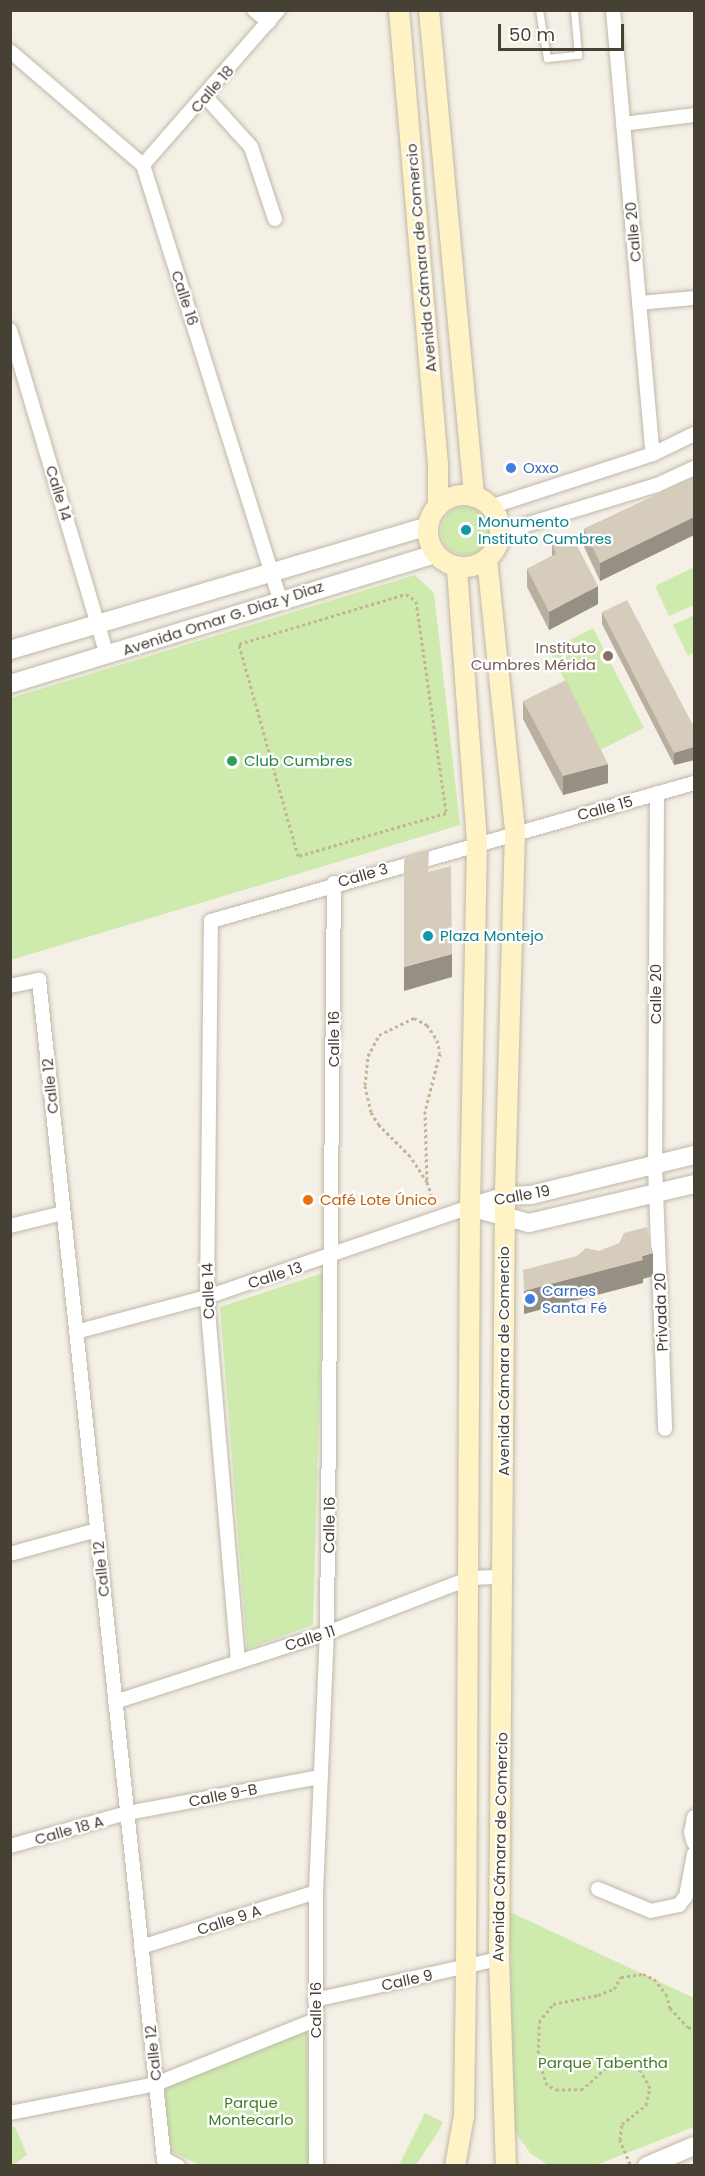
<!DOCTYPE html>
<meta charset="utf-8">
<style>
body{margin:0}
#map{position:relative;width:705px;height:2176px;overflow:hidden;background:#f4f0e6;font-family:Poppins,sans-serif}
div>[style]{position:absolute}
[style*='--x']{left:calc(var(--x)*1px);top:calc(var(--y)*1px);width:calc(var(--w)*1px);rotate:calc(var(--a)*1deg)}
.green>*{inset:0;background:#ceebad;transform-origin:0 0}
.round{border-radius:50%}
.path>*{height:3px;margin-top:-1.5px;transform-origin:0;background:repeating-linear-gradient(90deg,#c3b499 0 3px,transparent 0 6px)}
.roads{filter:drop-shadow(0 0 2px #c0b8a8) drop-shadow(0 0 2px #c0b8a8)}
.service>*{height:7px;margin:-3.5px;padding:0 3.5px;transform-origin:3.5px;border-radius:3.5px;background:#fff}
.minor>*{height:14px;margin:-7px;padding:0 7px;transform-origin:7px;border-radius:7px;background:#fff}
.tertiary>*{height:18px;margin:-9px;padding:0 9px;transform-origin:9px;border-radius:9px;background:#fff}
.secondary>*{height:20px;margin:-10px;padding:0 10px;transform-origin:10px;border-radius:10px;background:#fff2c5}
.secondary>.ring{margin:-10px;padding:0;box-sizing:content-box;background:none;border:20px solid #fff2c5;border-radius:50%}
.wall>*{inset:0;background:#b8afa1}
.shaded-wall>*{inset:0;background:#968f83}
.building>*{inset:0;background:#d6ccbb}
.dots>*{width:16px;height:16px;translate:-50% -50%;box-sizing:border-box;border:3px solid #fff;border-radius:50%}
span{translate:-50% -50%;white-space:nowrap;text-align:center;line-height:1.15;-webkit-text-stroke:4.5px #fff;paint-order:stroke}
.street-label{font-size:15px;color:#474035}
.shop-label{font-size:15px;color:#366cbe}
.left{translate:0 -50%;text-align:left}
.culture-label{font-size:15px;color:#0d838f}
.education-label{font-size:15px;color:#785e54}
.right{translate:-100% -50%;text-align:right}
.leisure-label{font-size:15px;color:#27864d}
.food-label{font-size:15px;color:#c56008}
.park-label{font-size:15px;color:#457c25}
.frame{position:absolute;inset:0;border:12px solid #474035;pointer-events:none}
.scale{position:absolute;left:498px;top:24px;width:126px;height:27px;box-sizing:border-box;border:3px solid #474035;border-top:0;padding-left:8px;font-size:18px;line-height:21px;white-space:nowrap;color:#474035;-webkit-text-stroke:4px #fff;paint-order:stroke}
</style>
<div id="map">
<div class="green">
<div class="round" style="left:441px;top:507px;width:48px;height:48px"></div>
<div style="clip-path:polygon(694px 567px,694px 605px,669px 616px,655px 586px)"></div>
<div style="clip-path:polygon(415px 575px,434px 593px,460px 825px,11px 960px,11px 698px)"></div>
<div style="clip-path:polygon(694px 615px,694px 652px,688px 656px,673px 625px)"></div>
<div style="left:593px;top:628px;width:112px;height:49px;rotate:63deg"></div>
<div style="clip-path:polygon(323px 1273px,313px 1625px,247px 1649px,220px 1307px)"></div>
<div style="clip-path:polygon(510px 1912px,694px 1998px,694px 2127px,596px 2165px,548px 2165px,531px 2154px,513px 2129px)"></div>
<div style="clip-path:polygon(307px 2030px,309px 2165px,200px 2165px,170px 2151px,160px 2089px)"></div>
<div style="clip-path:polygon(425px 2113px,443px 2122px,438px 2132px,416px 2165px,399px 2165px)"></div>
<div style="clip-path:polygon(10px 2127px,15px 2127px,27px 2155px,12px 2166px)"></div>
</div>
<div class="path">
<div style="--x:406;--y:594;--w:12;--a:35"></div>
<div style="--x:416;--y:601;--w:214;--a:81.9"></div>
<div style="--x:446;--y:813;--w:154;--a:163.8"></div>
<div style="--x:298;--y:856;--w:220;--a:-105.6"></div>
<div style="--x:239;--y:644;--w:174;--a:-16.7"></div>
<div style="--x:427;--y:1182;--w:31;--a:-123"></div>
<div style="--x:410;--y:1156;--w:44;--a:-135"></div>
<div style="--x:379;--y:1125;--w:15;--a:-122"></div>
<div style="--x:371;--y:1112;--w:28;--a:-103"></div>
<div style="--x:365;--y:1085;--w:29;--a:-84"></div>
<div style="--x:368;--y:1056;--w:24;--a:-62"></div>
<div style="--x:379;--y:1035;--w:39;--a:-26"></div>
<div style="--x:414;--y:1018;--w:15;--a:28"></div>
<div style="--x:427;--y:1025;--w:18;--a:56"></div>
<div style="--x:437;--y:1040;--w:13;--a:77"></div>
<div style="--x:440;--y:1053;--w:60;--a:104.5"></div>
<div style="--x:425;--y:1111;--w:71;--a:88.4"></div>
<div style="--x:427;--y:1182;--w:23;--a:72"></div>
<div style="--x:630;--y:2164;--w:26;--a:-113"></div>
<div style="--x:620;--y:2140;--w:16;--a:-83"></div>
<div style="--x:622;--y:2124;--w:31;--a:-38"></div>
<div style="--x:646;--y:2105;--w:17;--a:-77"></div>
<div style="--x:650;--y:2088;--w:19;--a:-118"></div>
<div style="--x:641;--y:2071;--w:16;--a:-145"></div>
<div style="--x:628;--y:2062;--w:23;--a:165"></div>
<div style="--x:606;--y:2068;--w:31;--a:138"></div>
<div style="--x:583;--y:2089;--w:25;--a:178"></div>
<div style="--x:558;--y:2090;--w:12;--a:-156"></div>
<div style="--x:547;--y:2085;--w:28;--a:-109"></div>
<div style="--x:538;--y:2059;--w:37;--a:-88"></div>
<div style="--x:539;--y:2022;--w:23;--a:-52"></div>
<div style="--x:553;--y:2004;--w:46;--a:-11.3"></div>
<div style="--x:598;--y:1995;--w:17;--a:-21"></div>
<div style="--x:614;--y:1989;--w:14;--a:-60"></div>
<div style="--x:621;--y:1977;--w:22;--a:-8"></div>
<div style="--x:643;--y:1974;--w:12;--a:24"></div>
<div style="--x:654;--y:1979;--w:19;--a:51"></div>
<div style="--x:666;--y:1994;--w:15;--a:74"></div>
<div style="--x:670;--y:2008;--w:26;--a:47"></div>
<div style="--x:688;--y:2027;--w:6;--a:18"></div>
</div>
<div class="roads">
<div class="service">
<div style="--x:539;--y:10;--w:49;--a:80.5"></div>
<div style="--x:547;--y:58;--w:31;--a:-6"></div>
<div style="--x:578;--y:55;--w:45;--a:-95.1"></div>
</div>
<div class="minor">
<div style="--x:254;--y:10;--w:19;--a:39"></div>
<div style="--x:613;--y:10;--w:446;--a:84.9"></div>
<div style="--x:10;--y:51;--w:175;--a:40.6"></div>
<div style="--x:143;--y:165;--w:455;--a:72.5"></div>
<div style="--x:206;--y:97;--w:67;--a:48"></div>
<div style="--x:251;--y:147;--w:76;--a:71.6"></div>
<div style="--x:623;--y:124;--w:72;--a:-7.2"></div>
<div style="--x:143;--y:165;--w:206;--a:-48.9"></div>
<div style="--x:639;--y:303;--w:55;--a:-5.2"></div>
<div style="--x:10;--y:330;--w:339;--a:73.4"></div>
<div style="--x:490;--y:507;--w:171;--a:-18"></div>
<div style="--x:653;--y:454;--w:46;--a:-26"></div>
<div style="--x:499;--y:533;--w:165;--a:-16.9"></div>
<div style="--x:657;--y:485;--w:41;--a:-24.7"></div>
<div style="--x:657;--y:793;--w:372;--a:90.3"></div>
<div style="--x:655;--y:1165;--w:264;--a:87.8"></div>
<div style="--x:10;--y:986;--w:30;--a:-12"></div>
<div style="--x:39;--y:980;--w:1186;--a:83.95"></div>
<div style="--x:164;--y:2159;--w:16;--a:27"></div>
<div style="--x:10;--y:1226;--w:55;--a:-13.8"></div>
<div style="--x:76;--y:1332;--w:136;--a:-15"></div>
<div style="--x:207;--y:1297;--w:278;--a:-18.9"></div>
<div style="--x:10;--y:1554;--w:90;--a:-15.4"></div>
<div style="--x:238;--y:1661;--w:365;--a:-94.9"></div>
<div style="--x:207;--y:1297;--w:376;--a:-89.4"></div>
<div style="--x:211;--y:921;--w:502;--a:-15.95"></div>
<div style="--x:115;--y:1702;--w:223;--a:-18"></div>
<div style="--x:327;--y:1633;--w:153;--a:-21"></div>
<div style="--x:470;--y:1578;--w:33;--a:-2"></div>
<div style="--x:694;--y:1817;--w:15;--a:101"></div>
<div style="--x:691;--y:1832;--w:11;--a:75"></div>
<div style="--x:10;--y:1846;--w:122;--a:-15.8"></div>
<div style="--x:127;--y:1813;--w:195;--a:-10.6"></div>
<div style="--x:598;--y:1889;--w:57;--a:22.5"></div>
<div style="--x:651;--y:1911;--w:29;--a:-12"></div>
<div style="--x:679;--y:1905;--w:11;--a:-52"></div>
<div style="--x:686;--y:1896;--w:43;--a:-79.2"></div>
<div style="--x:141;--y:1947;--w:183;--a:-17.4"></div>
<div style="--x:315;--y:2000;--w:189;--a:-12.6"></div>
<div style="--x:10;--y:2113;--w:149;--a:-11.2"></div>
<div style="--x:156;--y:2084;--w:171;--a:-21.9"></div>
<div style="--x:316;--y:2166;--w:274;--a:-90"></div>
<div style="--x:316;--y:1892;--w:259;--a:-87.6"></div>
<div style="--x:327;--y:1633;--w:750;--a:-89.47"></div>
</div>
<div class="tertiary">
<div style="--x:10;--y:650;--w:436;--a:-16.5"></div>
<div style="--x:10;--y:684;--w:445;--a:-17"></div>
<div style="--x:470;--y:1207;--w:61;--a:15.2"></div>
<div style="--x:529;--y:1223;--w:170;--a:-13.3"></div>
<div style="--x:470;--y:1207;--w:37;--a:-17"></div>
<div style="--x:505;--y:1196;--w:26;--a:-2"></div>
<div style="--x:531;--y:1195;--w:168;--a:-13.8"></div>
<div style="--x:647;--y:2166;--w:51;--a:-23.1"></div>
</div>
<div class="secondary">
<div style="--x:399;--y:10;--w:454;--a:85.1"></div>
<div style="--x:438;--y:462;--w:44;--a:90"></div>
<div style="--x:429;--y:10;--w:489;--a:84.7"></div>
<div class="ring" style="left:428px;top:495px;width:52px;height:52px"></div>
<div style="--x:487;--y:559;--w:274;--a:84.1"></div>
<div style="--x:515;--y:832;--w:364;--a:91.6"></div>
<div style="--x:505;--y:1196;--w:763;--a:90.45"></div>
<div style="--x:499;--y:1959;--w:207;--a:88.1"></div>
<div style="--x:455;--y:2166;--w:51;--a:-79.8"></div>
<div style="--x:464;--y:2116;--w:148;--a:-89.2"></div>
<div style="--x:466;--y:1968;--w:761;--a:-89.7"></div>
<div style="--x:470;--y:1207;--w:365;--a:-88.9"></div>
<div style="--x:477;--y:842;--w:276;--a:-94.2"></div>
</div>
</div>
<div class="wall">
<div style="clip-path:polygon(694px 477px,694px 535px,600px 581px,584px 547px,584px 529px)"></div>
<div style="clip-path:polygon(552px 544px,598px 604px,549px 630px,527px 587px,527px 569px,552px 556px)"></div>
<div style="clip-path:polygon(602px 612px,694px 727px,694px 760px,674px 765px,602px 624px)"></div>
<div style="clip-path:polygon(523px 701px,608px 783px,563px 795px,523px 719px)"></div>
</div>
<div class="shaded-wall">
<div style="clip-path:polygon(694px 517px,694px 535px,600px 581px,600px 563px)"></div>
<div style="clip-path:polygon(598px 586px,598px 604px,549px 630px,549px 612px)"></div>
<div style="clip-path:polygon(694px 747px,694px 760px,674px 765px,674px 753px)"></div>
<div style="clip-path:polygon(608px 764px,608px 783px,563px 795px,563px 776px)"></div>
<div style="clip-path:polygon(452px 954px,452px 977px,404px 991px,404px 967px)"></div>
<div style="clip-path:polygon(653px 1253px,653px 1276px,643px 1279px,643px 1283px,524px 1314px,524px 1291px)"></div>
</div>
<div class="building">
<div style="clip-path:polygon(694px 477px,694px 517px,600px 563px,584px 529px)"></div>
<div style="clip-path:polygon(571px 534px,598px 586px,549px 612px,527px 569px,556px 554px,552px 544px)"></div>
<div style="clip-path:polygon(627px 600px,694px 727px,694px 747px,674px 753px,602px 612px)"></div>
<div style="clip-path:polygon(566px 680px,608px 764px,563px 776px,523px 701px)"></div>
<div style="clip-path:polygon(429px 851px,428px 872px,451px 866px,452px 954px,404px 967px,404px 859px)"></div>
<div style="clip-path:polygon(647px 1227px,653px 1253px,642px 1256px,643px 1260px,524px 1291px,523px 1270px,577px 1256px,586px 1248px,599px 1251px,619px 1243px,624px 1233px)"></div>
</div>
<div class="dots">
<div style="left:511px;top:468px;background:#3f7fe0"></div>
<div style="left:466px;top:530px;background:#0f9aa8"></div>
<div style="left:608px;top:656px;background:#8d6e63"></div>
<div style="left:232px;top:761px;background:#2e9e5b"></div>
<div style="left:428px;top:936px;background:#0f9aa8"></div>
<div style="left:308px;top:1200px;background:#e8710a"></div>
<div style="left:530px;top:1299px;background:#3f7fe0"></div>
</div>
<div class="street-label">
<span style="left:212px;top:89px;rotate:-49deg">Calle 18</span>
<span style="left:633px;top:232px;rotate:-95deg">Calle 20</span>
<span style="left:421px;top:258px;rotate:-95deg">Avenida Cámara de Comercio</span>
<span style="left:185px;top:298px;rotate:72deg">Calle 16</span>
<span style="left:59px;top:493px;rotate:73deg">Calle 14</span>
<span style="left:223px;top:618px;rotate:-18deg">Avenida Omar G. Diaz y Diaz</span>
<span style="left:605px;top:808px;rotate:-15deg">Calle 15</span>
<span style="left:363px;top:875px;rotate:-16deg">Calle 3</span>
<span style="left:656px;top:994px;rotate:-90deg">Calle 20</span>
<span style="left:334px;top:1039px;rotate:-90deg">Calle 16</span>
<span style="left:50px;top:1086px;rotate:-96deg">Calle 12</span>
<span style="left:522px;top:1195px;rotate:-10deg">Calle 19</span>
<span style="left:275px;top:1275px;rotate:-18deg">Calle 13</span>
<span style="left:208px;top:1291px;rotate:-92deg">Calle 14</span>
<span style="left:661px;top:1312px;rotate:-92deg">Privada 20</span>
<span style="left:504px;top:1361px;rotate:-90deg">Avenida Cámara de Comercio</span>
<span style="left:329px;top:1525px;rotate:-89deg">Calle 16</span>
<span style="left:101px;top:1569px;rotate:-96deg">Calle 12</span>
<span style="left:310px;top:1638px;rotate:-18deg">Calle 11</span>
<span style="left:223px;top:1795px;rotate:-11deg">Calle 9-B</span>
<span style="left:69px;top:1830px;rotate:-16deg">Calle 18 A</span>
<span style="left:500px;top:1847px;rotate:-89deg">Avenida Cámara de Comercio</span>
<span style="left:229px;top:1920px;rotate:-18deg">Calle 9 A</span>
<span style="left:407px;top:1980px;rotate:-12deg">Calle 9</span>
<span style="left:316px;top:2010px;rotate:-90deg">Calle 16</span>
<span style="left:153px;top:2053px;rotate:-96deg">Calle 12</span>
</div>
<div class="shop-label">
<span class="left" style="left:523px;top:468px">Oxxo</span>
<span class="left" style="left:542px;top:1299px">Carnes<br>Santa Fé</span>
</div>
<div class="culture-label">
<span class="left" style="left:478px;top:530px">Monumento<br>Instituto Cumbres</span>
<span class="left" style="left:440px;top:936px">Plaza Montejo</span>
</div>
<div class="education-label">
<span class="right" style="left:596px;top:656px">Instituto<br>Cumbres Mérida</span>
</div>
<div class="leisure-label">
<span class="left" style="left:244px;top:761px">Club Cumbres</span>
</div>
<div class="food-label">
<span class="left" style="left:320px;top:1200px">Café Lote Único</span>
</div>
<div class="park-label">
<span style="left:603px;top:2063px">Parque Tabentha</span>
<span style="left:251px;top:2111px">Parque<br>Montecarlo</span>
</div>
<div class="frame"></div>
<div class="scale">50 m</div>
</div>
